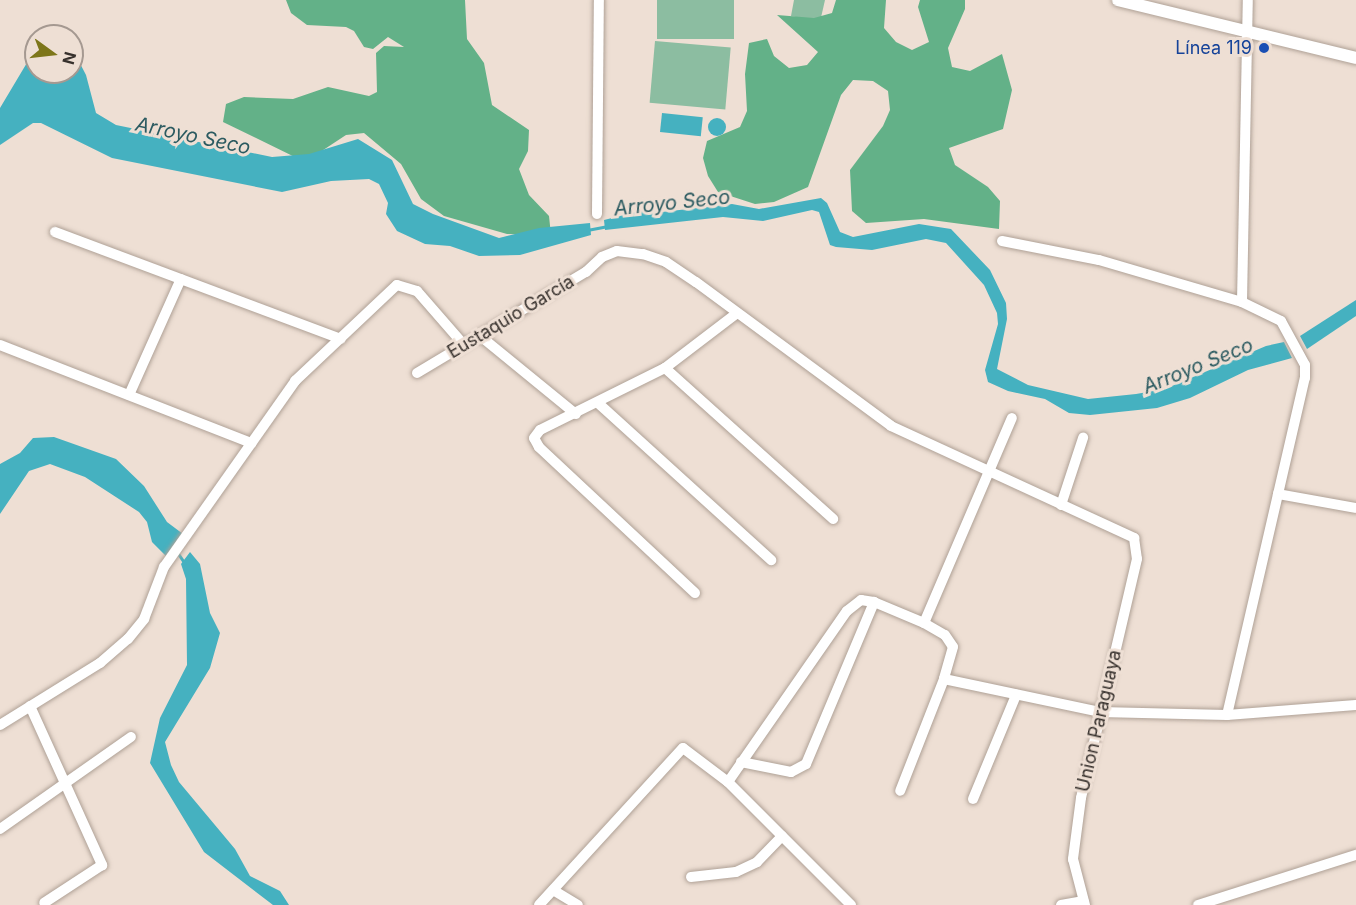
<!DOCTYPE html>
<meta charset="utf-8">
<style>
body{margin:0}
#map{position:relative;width:1356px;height:905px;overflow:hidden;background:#eedfd4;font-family:Inter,sans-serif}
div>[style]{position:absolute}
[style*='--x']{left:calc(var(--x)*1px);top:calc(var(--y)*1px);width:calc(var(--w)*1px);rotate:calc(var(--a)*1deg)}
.green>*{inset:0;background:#8cbda1;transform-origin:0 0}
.forest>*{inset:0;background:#63b188}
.water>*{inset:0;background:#45b1c0;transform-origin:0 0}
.round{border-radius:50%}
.stream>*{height:3px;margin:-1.5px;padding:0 1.5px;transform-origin:1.5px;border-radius:1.5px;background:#45b1c0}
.roads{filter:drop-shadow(0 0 2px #afa196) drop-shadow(0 0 2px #afa196)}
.minor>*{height:10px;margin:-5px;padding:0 5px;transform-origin:5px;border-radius:5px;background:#fff}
.tertiary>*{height:12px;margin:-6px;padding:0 6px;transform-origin:6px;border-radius:6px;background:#fff}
.dots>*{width:16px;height:16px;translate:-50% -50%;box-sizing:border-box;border:3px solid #eedfd4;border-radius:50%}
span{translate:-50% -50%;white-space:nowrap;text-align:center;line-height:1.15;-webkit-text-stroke:6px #eedfd4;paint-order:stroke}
.transit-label{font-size:18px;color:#164399}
.right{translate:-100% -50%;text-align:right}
.street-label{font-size:18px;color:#37312d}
.water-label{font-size:20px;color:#2b5a60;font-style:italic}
.north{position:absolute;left:24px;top:24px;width:60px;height:60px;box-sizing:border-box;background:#eedfd4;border:2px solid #a59991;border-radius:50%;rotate:105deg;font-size:16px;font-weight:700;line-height:24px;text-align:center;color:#37312d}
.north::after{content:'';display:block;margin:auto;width:21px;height:27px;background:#7d761a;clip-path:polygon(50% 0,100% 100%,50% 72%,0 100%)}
</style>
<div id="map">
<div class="green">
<div style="left:657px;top:0;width:77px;height:39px"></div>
<div style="clip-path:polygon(794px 0,825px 0,820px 22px,791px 16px)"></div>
<div style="left:655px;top:41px;width:76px;height:62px;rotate:5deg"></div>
</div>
<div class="forest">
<div style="clip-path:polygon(286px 0,465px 0,467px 39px,484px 63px,492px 105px,529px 130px,528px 151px,519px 169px,529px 195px,549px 216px,551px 235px,507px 234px,444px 216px,421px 199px,401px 164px,364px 133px,346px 135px,305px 162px,223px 122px,226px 104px,244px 97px,293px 99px,328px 87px,369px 96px,377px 92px,376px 53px,384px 46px,404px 47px,388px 37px,373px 49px,364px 47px,354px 31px,346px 27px,307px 25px,291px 13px)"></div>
<div style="clip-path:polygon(836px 0,886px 0,884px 28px,896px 42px,912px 50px,929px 42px,918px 7px,920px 0,965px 0,965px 9px,948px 48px,952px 67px,970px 71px,1002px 54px,1012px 90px,1003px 129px,949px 148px,955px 165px,988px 187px,1000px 201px,999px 229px,924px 219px,866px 223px,852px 211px,850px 170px,883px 126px,890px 110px,888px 91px,873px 81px,853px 80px,841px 95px,808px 187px,774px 202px,755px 204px,718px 192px,708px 176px,703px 158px,707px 141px,740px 127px,747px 111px,745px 74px,749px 43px,767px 39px,774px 56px,789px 68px,807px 65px,818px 52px,777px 15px,814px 18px,832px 13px)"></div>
</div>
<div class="water">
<div style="clip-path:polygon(72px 48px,86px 75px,96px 113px,116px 125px,272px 157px,309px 154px,358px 139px,392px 160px,413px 204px,433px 214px,499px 238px,539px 228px,590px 223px,591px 235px,520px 255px,479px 256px,450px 246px,425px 244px,397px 231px,386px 214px,388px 203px,379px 184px,369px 179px,331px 181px,282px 192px,112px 158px,41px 123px,33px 123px,0 145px,0 108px,31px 56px,36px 51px,36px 72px,72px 72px)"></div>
<div style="left:662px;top:113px;width:41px;height:19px;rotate:6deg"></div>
<div class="round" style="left:708px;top:118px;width:18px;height:18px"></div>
<div style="clip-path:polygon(821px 198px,827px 203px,840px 232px,853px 237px,919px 224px,951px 229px,990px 270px,1006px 303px,1007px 319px,997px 369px,1028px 385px,1088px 399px,1136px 394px,1165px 389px,1266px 346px,1284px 342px,1292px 358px,1248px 370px,1190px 398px,1157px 408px,1090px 415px,1069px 413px,1045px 399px,1008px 391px,988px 382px,985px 370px,998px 324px,997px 313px,984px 285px,946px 243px,926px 239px,872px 250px,836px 247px,830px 245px,819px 212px,812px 210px,763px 221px,723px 217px,605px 230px,604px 220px,644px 210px,662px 212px,732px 204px,759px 209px)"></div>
<div style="clip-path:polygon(1356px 300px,1356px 316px,1307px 349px,1300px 336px)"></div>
<div style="clip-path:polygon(54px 437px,116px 459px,144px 486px,167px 522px,183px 534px,167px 557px,152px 542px,147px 522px,139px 512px,85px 477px,50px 464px,29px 471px,0 514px,0 464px,20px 453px,33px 438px)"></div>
<div style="clip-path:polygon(190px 552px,200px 564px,210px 613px,220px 633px,210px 668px,165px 742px,171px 765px,179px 782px,235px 849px,250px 876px,280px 891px,289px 905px,273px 905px,204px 852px,150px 763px,160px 718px,187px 665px,186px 579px,181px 564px)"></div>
</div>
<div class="stream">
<div style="--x:587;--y:230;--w:20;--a:-11"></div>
<div style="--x:177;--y:552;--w:14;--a:56"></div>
</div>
<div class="roads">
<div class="minor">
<div style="--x:597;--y:214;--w:214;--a:-89.5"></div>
<div style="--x:55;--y:232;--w:305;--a:20.5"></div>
<div style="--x:1002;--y:241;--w:99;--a:11.1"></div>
<div style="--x:1099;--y:260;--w:149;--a:16.4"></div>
<div style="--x:479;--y:335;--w:125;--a:39.2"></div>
<div style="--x:0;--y:345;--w:270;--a:21.3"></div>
<div style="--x:665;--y:368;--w:226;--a:41.9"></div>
<div style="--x:417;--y:373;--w:197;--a:-30.9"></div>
<div style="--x:586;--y:272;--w:22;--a:-43"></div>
<div style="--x:602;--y:257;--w:16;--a:-22"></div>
<div style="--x:617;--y:251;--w:26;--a:7"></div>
<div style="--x:643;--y:254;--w:24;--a:19"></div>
<div style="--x:666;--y:262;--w:36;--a:34"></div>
<div style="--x:696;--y:282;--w:242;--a:36.4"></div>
<div style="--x:891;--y:426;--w:268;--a:24.7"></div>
<div style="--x:1134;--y:538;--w:21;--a:82"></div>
<div style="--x:1137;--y:559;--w:245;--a:103.2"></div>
<div style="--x:1081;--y:798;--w:62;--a:97.5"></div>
<div style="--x:1073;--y:859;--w:48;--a:75.4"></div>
<div style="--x:129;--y:395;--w:127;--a:-65.9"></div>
<div style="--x:598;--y:403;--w:234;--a:42.2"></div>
<div style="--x:1278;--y:494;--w:79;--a:10.2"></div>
<div style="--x:1061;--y:505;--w:71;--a:-71.8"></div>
<div style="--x:695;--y:593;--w:214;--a:-136.9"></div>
<div style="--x:539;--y:447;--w:10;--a:-119"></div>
<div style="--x:534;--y:438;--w:10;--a:-53"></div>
<div style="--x:540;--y:430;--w:140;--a:-26.4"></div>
<div style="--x:665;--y:368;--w:89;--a:-37.3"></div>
<div style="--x:924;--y:623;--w:223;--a:-66.8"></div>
<div style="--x:944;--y:679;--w:159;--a:11.9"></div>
<div style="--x:1100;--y:712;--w:127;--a:1.4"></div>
<div style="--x:1227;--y:715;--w:129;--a:-4.4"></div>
<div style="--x:30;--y:706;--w:175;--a:65.6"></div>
<div style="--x:102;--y:865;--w:69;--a:146.8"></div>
<div style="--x:1227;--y:715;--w:346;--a:-77"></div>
<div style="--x:1305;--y:378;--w:13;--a:-90"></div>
<div style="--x:1305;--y:365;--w:50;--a:-118.6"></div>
<div style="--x:1281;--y:321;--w:43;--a:-154"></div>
<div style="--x:1242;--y:302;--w:302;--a:-88.9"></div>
<div style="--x:0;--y:725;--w:118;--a:-31.8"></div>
<div style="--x:100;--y:663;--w:37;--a:-41"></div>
<div style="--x:128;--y:639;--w:26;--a:-51"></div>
<div style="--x:144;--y:619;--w:56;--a:-69"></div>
<div style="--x:164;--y:567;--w:228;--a:-54.8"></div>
<div style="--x:295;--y:381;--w:140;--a:-43.3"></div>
<div style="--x:397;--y:285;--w:21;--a:17"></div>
<div style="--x:417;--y:291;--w:70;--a:49"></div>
<div style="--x:741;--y:762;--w:51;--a:11.3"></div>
<div style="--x:791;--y:772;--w:17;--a:-28"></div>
<div style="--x:806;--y:764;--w:176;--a:-67.2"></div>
<div style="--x:874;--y:602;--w:54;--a:22.8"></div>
<div style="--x:924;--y:623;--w:24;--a:30"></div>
<div style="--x:945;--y:635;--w:14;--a:56"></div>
<div style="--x:953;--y:647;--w:33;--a:106"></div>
<div style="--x:944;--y:679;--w:120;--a:111.4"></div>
<div style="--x:728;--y:782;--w:208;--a:-55.2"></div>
<div style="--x:847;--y:611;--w:18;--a:-38"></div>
<div style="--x:861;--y:600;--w:13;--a:9"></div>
<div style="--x:973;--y:799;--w:113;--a:-67.5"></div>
<div style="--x:0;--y:829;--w:160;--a:-35.1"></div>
<div style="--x:691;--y:877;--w:45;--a:-6.3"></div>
<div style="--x:736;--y:872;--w:23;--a:-25"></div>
<div style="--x:757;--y:862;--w:36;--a:-46"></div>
<div style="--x:553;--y:890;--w:29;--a:31"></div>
<div style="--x:539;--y:905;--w:213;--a:-47.5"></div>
<div style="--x:683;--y:748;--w:56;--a:37.1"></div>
<div style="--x:728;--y:782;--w:174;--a:45"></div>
<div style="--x:1061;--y:905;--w:23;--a:-10"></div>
<div style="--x:1198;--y:905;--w:166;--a:-17.6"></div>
</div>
<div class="tertiary">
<div style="--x:1118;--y:0;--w:245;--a:13.7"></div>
</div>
</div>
<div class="dots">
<div style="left:1264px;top:48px;background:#1a4fb4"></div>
</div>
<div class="transit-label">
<span class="right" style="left:1252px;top:48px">Línea 119</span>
</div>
<div class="street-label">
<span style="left:511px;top:317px;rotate:-31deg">Eustaquio García</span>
<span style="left:1099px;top:721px;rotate:-77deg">Union Paraguaya</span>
</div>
<div class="water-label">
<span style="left:193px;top:136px;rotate:12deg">Arroyo Seco</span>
<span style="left:672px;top:203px;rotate:-6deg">Arroyo Seco</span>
<span style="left:1198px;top:366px;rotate:-22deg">Arroyo Seco</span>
</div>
<div class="north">N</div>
</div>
